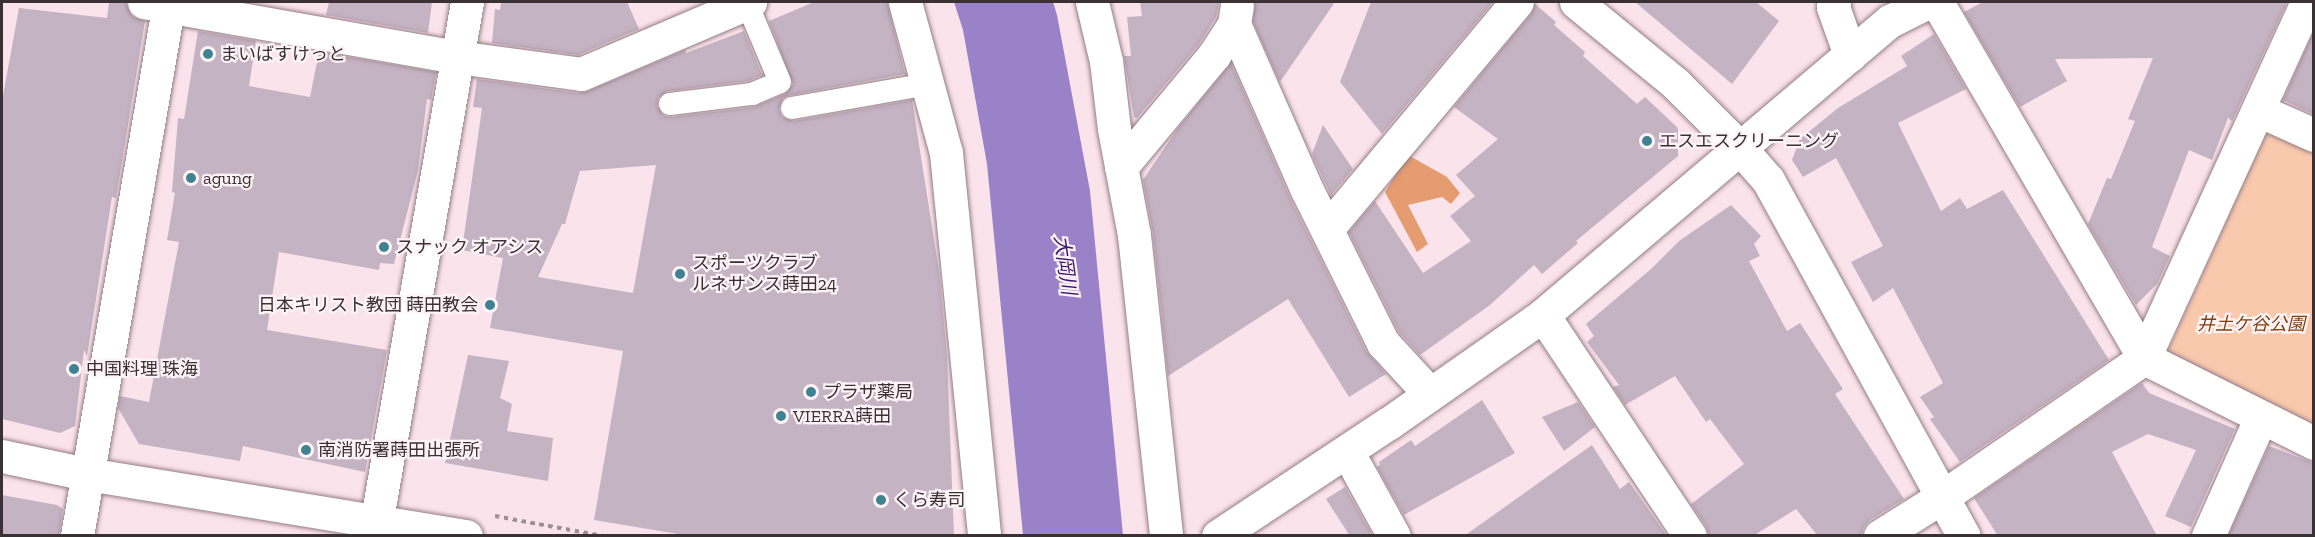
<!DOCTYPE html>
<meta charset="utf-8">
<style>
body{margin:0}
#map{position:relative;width:2315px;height:537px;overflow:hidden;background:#fbe3eb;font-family:"Zilla Slab","Noto Sans JP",serif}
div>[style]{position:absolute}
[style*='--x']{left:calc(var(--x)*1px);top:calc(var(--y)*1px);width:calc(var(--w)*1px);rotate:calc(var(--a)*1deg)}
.green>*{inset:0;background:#f9c9ad}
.forest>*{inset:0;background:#e59c70}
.water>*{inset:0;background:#9982c8}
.building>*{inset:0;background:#c4b3c3}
.path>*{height:4px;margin-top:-2px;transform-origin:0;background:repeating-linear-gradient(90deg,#9f8e94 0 4.5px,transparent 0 9px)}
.roads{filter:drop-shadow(0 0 2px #937d85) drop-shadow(0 0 2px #937d85)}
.service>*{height:22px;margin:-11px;padding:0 11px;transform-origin:11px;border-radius:11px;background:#fff}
.minor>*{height:33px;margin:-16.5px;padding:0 16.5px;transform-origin:16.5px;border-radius:16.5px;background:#fff}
.tertiary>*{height:33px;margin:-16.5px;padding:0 16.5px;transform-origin:16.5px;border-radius:16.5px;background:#fff}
.dots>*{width:16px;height:16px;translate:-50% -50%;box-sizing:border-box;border:3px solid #fef4f8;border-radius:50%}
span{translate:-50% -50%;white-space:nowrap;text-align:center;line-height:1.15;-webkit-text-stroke:4.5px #fef4f8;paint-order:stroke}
.poi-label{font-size:18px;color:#3a3134}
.left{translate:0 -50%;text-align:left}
.right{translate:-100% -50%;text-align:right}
.park-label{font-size:18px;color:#82400c;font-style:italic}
.water-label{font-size:20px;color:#3f1a6e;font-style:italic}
.frame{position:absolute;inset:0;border:3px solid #3a3134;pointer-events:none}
</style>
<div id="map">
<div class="green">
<div style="clip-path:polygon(2269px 127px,2313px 149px,2313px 425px,2166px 355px)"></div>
</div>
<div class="forest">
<div style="clip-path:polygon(1408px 155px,1447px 177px,1460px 193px,1451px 204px,1442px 197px,1408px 205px,1428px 244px,1417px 252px,1385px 192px)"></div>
</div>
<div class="water">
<div style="clip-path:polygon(954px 2px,1053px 2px,1057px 15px,1090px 191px,1123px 535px,1023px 535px,987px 164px,963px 30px)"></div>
</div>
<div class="building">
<div style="clip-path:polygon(109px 2px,126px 2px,132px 16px,145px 21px,116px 198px,112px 197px,87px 356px,84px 350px,75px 426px,60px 433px,2px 419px,2px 101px,19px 8px,107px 18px)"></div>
<div style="clip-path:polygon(329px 2px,432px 2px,428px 33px,326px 15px)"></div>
<div style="clip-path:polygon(501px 2px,627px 2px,639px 29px,578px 55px,492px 43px,495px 9px,500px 10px)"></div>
<div style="clip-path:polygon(evenodd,814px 2px,887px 2px,905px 74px,790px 95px,783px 98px,779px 110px,782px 117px,794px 121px,912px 100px,939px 271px,947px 355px,954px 536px,690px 536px,594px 520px,623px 351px,490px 328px,503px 258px,462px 250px,482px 108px,473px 107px,477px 79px,578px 93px,588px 91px,685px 50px,686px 53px,744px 31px,762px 75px,748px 81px,668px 91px,658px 98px,657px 106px,664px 116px,672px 117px,754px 107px,785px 94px,793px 84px,769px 21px,814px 2px,656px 165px,633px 293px,538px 277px,562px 224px,565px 224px,580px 171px,656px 165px)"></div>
<div style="clip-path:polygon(1140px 2px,1219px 2px,1216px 17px,1199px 44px,1137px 118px,1134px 117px,1124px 56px,1131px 56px,1127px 17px,1142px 16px)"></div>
<div style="clip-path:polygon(1255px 2px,1335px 2px,1280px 82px,1253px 22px)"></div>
<div style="clip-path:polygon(1371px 2px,1493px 2px,1382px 134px,1340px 82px)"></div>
<div style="clip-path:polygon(1635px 2px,1756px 2px,1779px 21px,1732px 84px)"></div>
<div style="clip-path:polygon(1983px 2px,2287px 2px,2232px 121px,2228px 118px,2212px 160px,2189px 150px,2152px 247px,2170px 256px,2157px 284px,2136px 305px,2088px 224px,2107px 178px,2111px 179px,2135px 121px,2128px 119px,2153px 58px,2055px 59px,2067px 81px,2020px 107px,1964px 12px)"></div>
<div style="clip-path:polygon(1535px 4px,1556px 22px,1554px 25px,1585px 52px,1583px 56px,1637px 104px,1645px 97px,1678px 128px,1678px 156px,1576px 241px,1578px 243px,1542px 274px,1534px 265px,1490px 305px,1420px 355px,1399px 332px,1349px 232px,1375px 201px,1423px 273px,1471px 241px,1450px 216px,1475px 196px,1456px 175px,1498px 139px,1454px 107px,1531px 14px)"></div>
<div style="clip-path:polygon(198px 31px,256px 41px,249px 86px,310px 97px,319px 52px,436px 72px,431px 100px,427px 99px,418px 170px,394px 264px,380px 263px,379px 270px,279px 252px,267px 330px,387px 350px,365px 472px,243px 446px,240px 461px,139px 444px,118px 408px,120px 396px,149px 402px,179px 242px,167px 240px,175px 193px,172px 192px,178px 118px,184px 119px)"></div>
<div style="clip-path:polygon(2313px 33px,2313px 114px,2283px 100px)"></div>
<div style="clip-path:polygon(1934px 34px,1966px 89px,1898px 123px,1941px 211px,1960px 198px,1967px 209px,2003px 190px,2109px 360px,1960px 462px,1930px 419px,1934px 417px,1920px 397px,1943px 383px,1893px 288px,1873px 302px,1851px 262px,1883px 246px,1836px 158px,1803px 177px,1792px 160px,1800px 139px,1838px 108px,1907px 66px,1901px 56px)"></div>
<div style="clip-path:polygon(1231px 63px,1290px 198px,1366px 351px,1386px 374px,1349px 397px,1288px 299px,1168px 376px,1153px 233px,1143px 180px,1178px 128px)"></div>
<div style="clip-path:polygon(1323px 125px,1353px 169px,1331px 195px,1312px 154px)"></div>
<div style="clip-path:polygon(1731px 205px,1761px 236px,1754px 244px,1760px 256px,1749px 261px,1787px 331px,1800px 323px,1843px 389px,1835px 394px,1904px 499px,1870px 520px,1864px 527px,1861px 536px,1818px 536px,1796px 509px,1753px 536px,1709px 536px,1706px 526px,1691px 504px,1744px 464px,1710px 419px,1706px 422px,1675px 376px,1625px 405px,1613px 387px,1619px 385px,1587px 342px,1594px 336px,1586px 324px,1651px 269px,1679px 241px)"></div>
<div style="clip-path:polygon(468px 355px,509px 361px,500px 398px,512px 404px,507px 431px,553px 438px,548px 481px,445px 463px)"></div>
<div style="clip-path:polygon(2142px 383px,2149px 393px,2235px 429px,2191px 527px,2165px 516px,2196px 450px,2148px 434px,2112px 452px,2157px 536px,1998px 536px,1974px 498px)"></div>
<div style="clip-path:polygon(1482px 400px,1515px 453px,1404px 515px,1377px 467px,1380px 465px,1379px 462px,1411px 440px,1415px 446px)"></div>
<div style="clip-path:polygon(1578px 402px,1595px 427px,1564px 451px,1542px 417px)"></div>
<div style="clip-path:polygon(1592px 445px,1620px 489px,1629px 482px,1667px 536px,1464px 536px)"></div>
<div style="clip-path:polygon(2269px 446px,2313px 463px,2313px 536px,2229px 534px)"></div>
<div style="clip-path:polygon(1345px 487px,1371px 533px,1366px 536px,1350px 536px,1326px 499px)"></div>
<div style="clip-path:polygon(2px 495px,57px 505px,63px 509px,59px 536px,2px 536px)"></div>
</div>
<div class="path">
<div style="--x:495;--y:516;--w:110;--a:10.5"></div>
</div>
<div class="roads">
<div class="service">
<div style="--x:670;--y:104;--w:83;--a:-7"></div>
<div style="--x:752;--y:94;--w:30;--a:-23"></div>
<div style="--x:780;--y:82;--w:86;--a:-112.7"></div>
<div style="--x:792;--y:108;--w:138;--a:-10"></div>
</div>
<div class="minor">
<div style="--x:144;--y:2;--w:318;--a:10"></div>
<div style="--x:457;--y:57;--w:125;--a:7.8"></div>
<div style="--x:581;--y:74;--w:184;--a:-23.1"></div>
<div style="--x:905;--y:2;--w:156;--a:74.8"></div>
<div style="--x:946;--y:153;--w:385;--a:84.3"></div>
<div style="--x:1092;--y:2;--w:61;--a:76.7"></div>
<div style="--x:1106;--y:61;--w:68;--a:83.3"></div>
<div style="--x:1114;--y:129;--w:108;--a:79.3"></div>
<div style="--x:1134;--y:235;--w:303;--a:83.9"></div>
<div style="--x:1834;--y:2;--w:5;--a:101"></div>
<div style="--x:1833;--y:7;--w:51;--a:70.5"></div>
<div style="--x:1937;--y:2;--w:412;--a:59.8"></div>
<div style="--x:2144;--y:358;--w:190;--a:26.6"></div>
<div style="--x:1234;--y:24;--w:181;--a:66.3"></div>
<div style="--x:1307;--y:190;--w:171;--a:63.6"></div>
<div style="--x:1383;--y:343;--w:69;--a:47.3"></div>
<div style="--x:2258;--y:110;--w:61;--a:24.1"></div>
<div style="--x:1121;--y:167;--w:146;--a:-50.3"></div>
<div style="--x:1214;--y:55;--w:37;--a:-57"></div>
<div style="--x:1234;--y:24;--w:18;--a:-81"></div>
<div style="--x:1327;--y:229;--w:296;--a:-50.1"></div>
<div style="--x:1543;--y:315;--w:265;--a:56.4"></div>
<div style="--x:1347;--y:451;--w:97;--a:61.1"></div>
<div style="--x:77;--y:536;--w:542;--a:-80.22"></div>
<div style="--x:374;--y:536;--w:542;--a:-80.12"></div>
<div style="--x:1880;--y:536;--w:73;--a:-32.2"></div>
<div style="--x:1942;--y:497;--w:245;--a:-34.5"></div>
<div style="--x:2144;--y:358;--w:392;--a:-65.4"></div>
<div style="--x:2208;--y:536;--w:130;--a:-66"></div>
</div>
<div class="tertiary">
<div style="--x:1576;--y:2;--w:128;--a:39.3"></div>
<div style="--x:1675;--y:83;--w:91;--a:45"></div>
<div style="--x:1739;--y:147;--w:44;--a:48.7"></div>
<div style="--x:1768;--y:180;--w:406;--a:61.2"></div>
<div style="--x:2;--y:456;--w:87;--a:12"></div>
<div style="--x:87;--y:474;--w:384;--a:9.3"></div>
<div style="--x:1218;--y:536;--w:205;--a:-33.5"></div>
<div style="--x:1389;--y:423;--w:188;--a:-35"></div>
<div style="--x:1543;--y:315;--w:455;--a:-40.3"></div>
<div style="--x:1890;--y:21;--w:42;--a:-26.6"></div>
</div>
</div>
<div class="dots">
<div style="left:208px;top:54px;background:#3f8392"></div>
<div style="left:1647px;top:141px;background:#3f8392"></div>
<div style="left:191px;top:178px;background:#3f8392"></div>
<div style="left:384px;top:247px;background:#3f8392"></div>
<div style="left:680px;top:274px;background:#3f8392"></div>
<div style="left:490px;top:305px;background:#3f8392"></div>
<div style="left:74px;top:369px;background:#3f8392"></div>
<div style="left:811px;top:392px;background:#3f8392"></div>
<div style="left:781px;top:416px;background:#3f8392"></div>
<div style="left:306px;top:450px;background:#3f8392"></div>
<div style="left:881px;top:500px;background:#3f8392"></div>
</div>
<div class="poi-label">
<span class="left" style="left:220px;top:54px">まいばすけっと</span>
<span class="left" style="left:1659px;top:141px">エスエスクリーニング</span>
<span class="left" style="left:203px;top:178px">agung</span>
<span class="left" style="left:396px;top:247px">スナック オアシス</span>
<span class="left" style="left:692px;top:274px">スポーツクラブ<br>ルネサンス蒔田24</span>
<span class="right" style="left:478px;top:305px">日本キリスト教団 蒔田教会</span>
<span class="left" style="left:86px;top:369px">中国料理 珠海</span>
<span class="left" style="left:823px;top:392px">プラザ薬局</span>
<span class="left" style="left:793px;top:416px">VIERRA蒔田</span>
<span class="left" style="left:318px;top:450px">南消防署蒔田出張所</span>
<span class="left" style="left:893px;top:500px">くら寿司</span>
</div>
<div class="park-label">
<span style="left:2251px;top:324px">井土ケ谷公園</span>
</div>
<div class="water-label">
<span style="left:1065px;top:265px;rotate:82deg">大岡川</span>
</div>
<div class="frame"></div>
</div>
